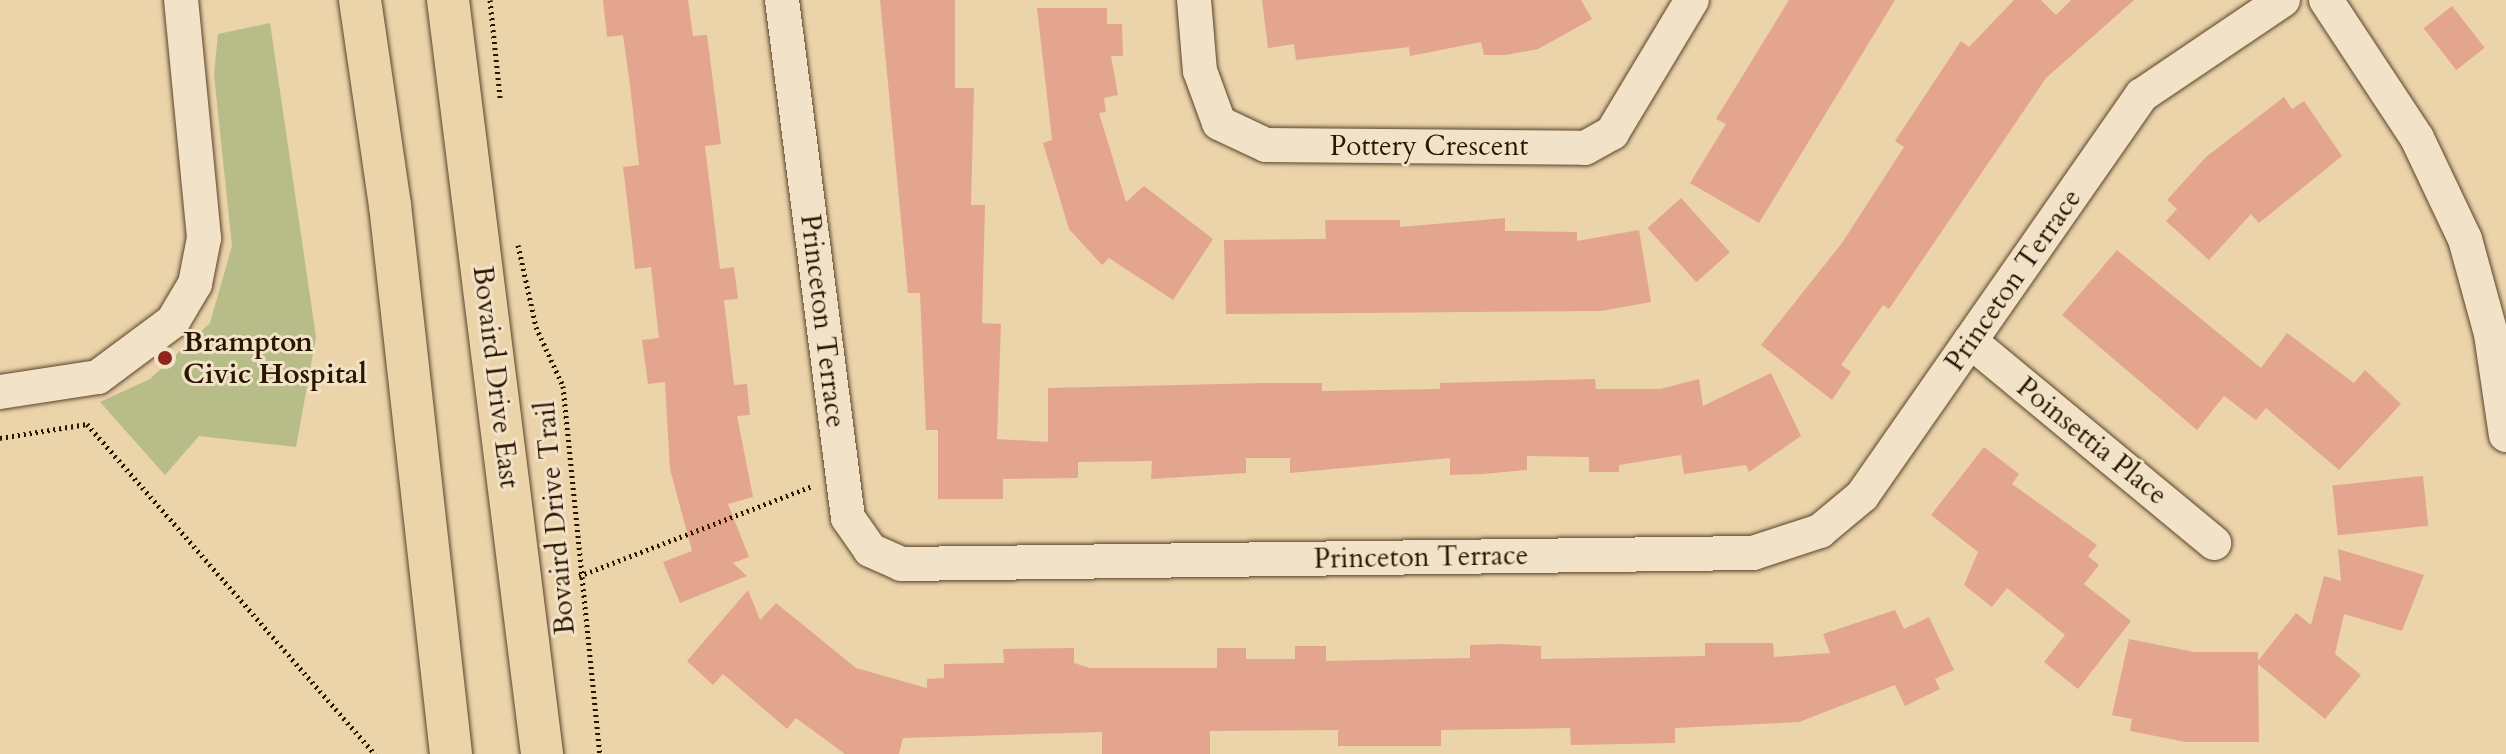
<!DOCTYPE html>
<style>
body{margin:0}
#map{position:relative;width:2506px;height:754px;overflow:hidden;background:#ebd3aa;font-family:Cardo,serif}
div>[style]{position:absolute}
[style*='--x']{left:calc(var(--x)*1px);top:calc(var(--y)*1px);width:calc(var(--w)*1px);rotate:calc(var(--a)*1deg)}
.green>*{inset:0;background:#b7bc88}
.building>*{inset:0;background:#e4a58e;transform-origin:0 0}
.path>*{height:5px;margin-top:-2.5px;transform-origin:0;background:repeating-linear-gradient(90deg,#291500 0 2px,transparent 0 6px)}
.roads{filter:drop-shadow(0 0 2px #5a442a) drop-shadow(0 0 2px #5a442a)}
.minor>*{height:34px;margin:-17px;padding:0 17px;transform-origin:17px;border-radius:17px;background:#f2e2c8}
.major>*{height:42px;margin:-21px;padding:0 21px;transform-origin:21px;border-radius:21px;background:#ebd3aa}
.dots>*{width:22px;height:22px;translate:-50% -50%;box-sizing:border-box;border:4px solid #f2e2c8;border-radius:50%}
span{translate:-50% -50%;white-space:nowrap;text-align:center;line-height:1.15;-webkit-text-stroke:6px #f2e2c8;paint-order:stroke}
.street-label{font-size:28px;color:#291500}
.poi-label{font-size:28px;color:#291500;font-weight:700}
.left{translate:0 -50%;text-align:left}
</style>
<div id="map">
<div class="green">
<div style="clip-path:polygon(270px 23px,316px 337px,296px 447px,199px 436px,165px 475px,100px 402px,150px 379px,210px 323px,232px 246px,214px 75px,218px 34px)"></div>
</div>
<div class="building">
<div style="clip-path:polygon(603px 0,688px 0,693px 36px,707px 35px,721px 144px,705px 146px,720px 269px,734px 267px,738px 299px,724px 300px,734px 385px,747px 384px,750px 415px,737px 416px,753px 497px,728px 504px,749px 557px,733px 563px,747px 576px,680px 603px,663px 562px,692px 551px,670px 469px,665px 382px,648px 384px,642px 340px,659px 338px,651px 267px,635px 269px,630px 224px,623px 167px,639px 165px,630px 85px,623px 35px,607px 37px)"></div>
<div style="clip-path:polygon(880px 0,955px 0,955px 88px,974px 88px,971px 205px,985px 205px,982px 323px,1001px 324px,997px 439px,1048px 442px,1048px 388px,1267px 383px,1322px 383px,1322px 391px,1440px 389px,1440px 383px,1595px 379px,1596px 389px,1660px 389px,1699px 379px,1703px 406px,1771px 373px,1801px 436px,1749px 472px,1746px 465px,1684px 474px,1681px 455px,1619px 465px,1619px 472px,1589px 472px,1589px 457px,1527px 456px,1527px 470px,1483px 474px,1450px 475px,1450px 458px,1290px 473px,1290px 458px,1246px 458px,1246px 473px,1151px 479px,1152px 461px,1078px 462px,1078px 478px,1003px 479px,1003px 499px,938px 499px,938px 430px,926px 430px,920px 293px,908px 293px)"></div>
<div style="clip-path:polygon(1262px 0,1581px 0,1592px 19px,1538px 49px,1506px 55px,1484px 55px,1481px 42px,1410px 56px,1409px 47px,1296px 60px,1294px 44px,1268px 48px)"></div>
<div style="clip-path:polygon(1789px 0,1895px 0,1759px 223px,1690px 183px,1726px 124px,1716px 119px)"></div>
<div style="clip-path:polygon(2014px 0,2041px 0,2056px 15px,2071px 0,2134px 0,2046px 78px,1889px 309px,1883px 305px,1841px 365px,1851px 372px,1832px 400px,1761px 345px,1842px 243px,1904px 147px,1895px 141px,1961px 41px,1969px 47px)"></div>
<div style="left:2452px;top:6px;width:53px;height:36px;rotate:52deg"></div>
<div style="clip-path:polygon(1037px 8px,1107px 8px,1107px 24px,1122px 24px,1123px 56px,1111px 56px,1118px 95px,1104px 98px,1106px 112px,1099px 113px,1126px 202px,1144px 186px,1213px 239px,1173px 300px,1109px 258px,1102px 265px,1069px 229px,1043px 143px,1052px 140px)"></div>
<div style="clip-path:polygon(2284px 97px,2292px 109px,2304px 101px,2342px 156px,2259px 223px,2251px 214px,2209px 260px,2166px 221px,2177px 209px,2167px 200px,2206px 157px)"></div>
<div style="left:1681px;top:198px;width:73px;height:45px;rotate:48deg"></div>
<div style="clip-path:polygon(1505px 218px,1505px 231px,1577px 232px,1577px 241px,1639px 230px,1651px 302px,1601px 311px,1226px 314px,1224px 240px,1326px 239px,1325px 220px,1400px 220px,1400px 227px)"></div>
<div style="clip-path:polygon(2117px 250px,2261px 368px,2287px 333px,2354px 383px,2365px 370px,2401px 404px,2339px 470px,2266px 408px,2256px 420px,2224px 396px,2197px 430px,2062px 315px)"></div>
<div style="clip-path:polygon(1984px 447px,2019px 474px,2012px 484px,2097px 545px,2088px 556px,2099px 565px,2084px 584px,2131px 621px,2078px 689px,2044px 662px,2065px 635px,2007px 588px,1992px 607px,1964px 585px,1978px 552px,1931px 515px)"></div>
<div style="left:2423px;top:476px;width:50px;height:91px;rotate:84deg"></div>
<div style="clip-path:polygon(2338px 549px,2424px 575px,2402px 631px,2344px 614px,2335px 654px,2361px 675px,2325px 719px,2258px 664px,2259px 742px,2186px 742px,2130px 731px,2132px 719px,2112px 715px,2129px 639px,2194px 652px,2258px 652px,2258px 661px,2296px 613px,2311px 625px,2324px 576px,2341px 581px)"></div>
<div style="clip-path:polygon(748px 590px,760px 620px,776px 603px,856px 668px,927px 688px,927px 679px,944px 678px,944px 664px,1004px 663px,1003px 649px,1074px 648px,1074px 663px,1090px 668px,1217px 668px,1217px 648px,1246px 648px,1246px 659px,1295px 659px,1295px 646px,1326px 646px,1326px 661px,1470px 658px,1470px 645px,1501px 644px,1541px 646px,1541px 659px,1705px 656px,1705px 643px,1773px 643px,1774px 657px,1830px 653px,1823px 634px,1895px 610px,1904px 629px,1929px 617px,1954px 670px,1935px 679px,1940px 689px,1905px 706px,1895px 685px,1799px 722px,1675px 728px,1675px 743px,1571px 745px,1570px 728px,1441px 730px,1441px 746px,1338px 746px,1338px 730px,1210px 731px,1210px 754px,1102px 754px,1102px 732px,903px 738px,899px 754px,845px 754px,796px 718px,787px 729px,723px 674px,713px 685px,687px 661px)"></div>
</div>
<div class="path">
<div style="--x:490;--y:0;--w:98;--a:84.1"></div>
<div style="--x:518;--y:245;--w:84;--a:77.6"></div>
<div style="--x:536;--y:327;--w:65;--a:65.4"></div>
<div style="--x:563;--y:386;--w:370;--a:84.3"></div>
<div style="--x:0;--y:438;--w:88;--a:-9.1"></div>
<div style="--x:87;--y:424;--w:438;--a:48.9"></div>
<div style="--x:579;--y:576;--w:250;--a:-21.1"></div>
</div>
<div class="roads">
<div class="minor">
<div style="--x:782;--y:0;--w:522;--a:82.74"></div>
<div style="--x:848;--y:518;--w:39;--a:55"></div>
<div style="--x:870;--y:550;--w:34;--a:24"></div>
<div style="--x:901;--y:564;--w:852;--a:-0.74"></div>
<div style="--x:1753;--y:553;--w:71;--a:-18.2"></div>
<div style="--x:1820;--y:531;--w:55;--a:-39.8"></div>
<div style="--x:1862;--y:496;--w:489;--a:-55.1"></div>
<div style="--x:2142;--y:95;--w:170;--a:-34"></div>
<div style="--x:1194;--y:0;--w:71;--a:85.2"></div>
<div style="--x:1200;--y:71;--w:55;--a:69.9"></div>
<div style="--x:1219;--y:123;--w:52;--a:25.1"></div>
<div style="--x:1266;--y:145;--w:319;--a:0.5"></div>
<div style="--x:1585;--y:148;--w:31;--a:-29"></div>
<div style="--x:1612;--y:133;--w:155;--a:-59"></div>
<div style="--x:2326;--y:0;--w:165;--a:56.6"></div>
<div style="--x:2417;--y:138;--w:112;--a:64.6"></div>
<div style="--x:2465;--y:239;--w:98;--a:74.7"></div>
<div style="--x:2491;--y:334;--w:102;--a:81.6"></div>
<div style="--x:1970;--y:341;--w:317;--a:39.6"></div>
<div style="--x:0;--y:392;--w:99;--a:-8.7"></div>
<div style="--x:98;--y:377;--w:94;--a:-36.7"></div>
<div style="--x:173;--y:321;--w:43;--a:-59.3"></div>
<div style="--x:195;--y:284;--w:47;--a:-78.9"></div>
<div style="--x:204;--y:238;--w:239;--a:-95.5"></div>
</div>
<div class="major">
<div style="--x:360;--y:0;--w:207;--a:81.7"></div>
<div style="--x:390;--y:205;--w:552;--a:83.66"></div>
<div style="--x:448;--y:0;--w:760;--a:82.89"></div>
</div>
</div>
<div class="dots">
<div style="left:165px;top:358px;background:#8f2418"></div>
</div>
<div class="street-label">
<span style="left:1429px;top:146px">Pottery Crescent</span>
<span style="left:2013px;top:280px;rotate:-55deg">Princeton Terrace</span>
<span style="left:823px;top:321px;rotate:83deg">Princeton Terrace</span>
<span style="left:496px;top:377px;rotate:83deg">Bovaird Drive East</span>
<span style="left:2092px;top:441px;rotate:39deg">Poinsettia Place</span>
<span style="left:555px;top:518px;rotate:-95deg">Bovaird Drive Trail</span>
<span style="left:1421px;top:557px;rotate:-1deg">Princeton Terrace</span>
</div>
<div class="poi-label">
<span class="left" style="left:183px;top:358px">Brampton<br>Civic Hospital</span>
</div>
</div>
